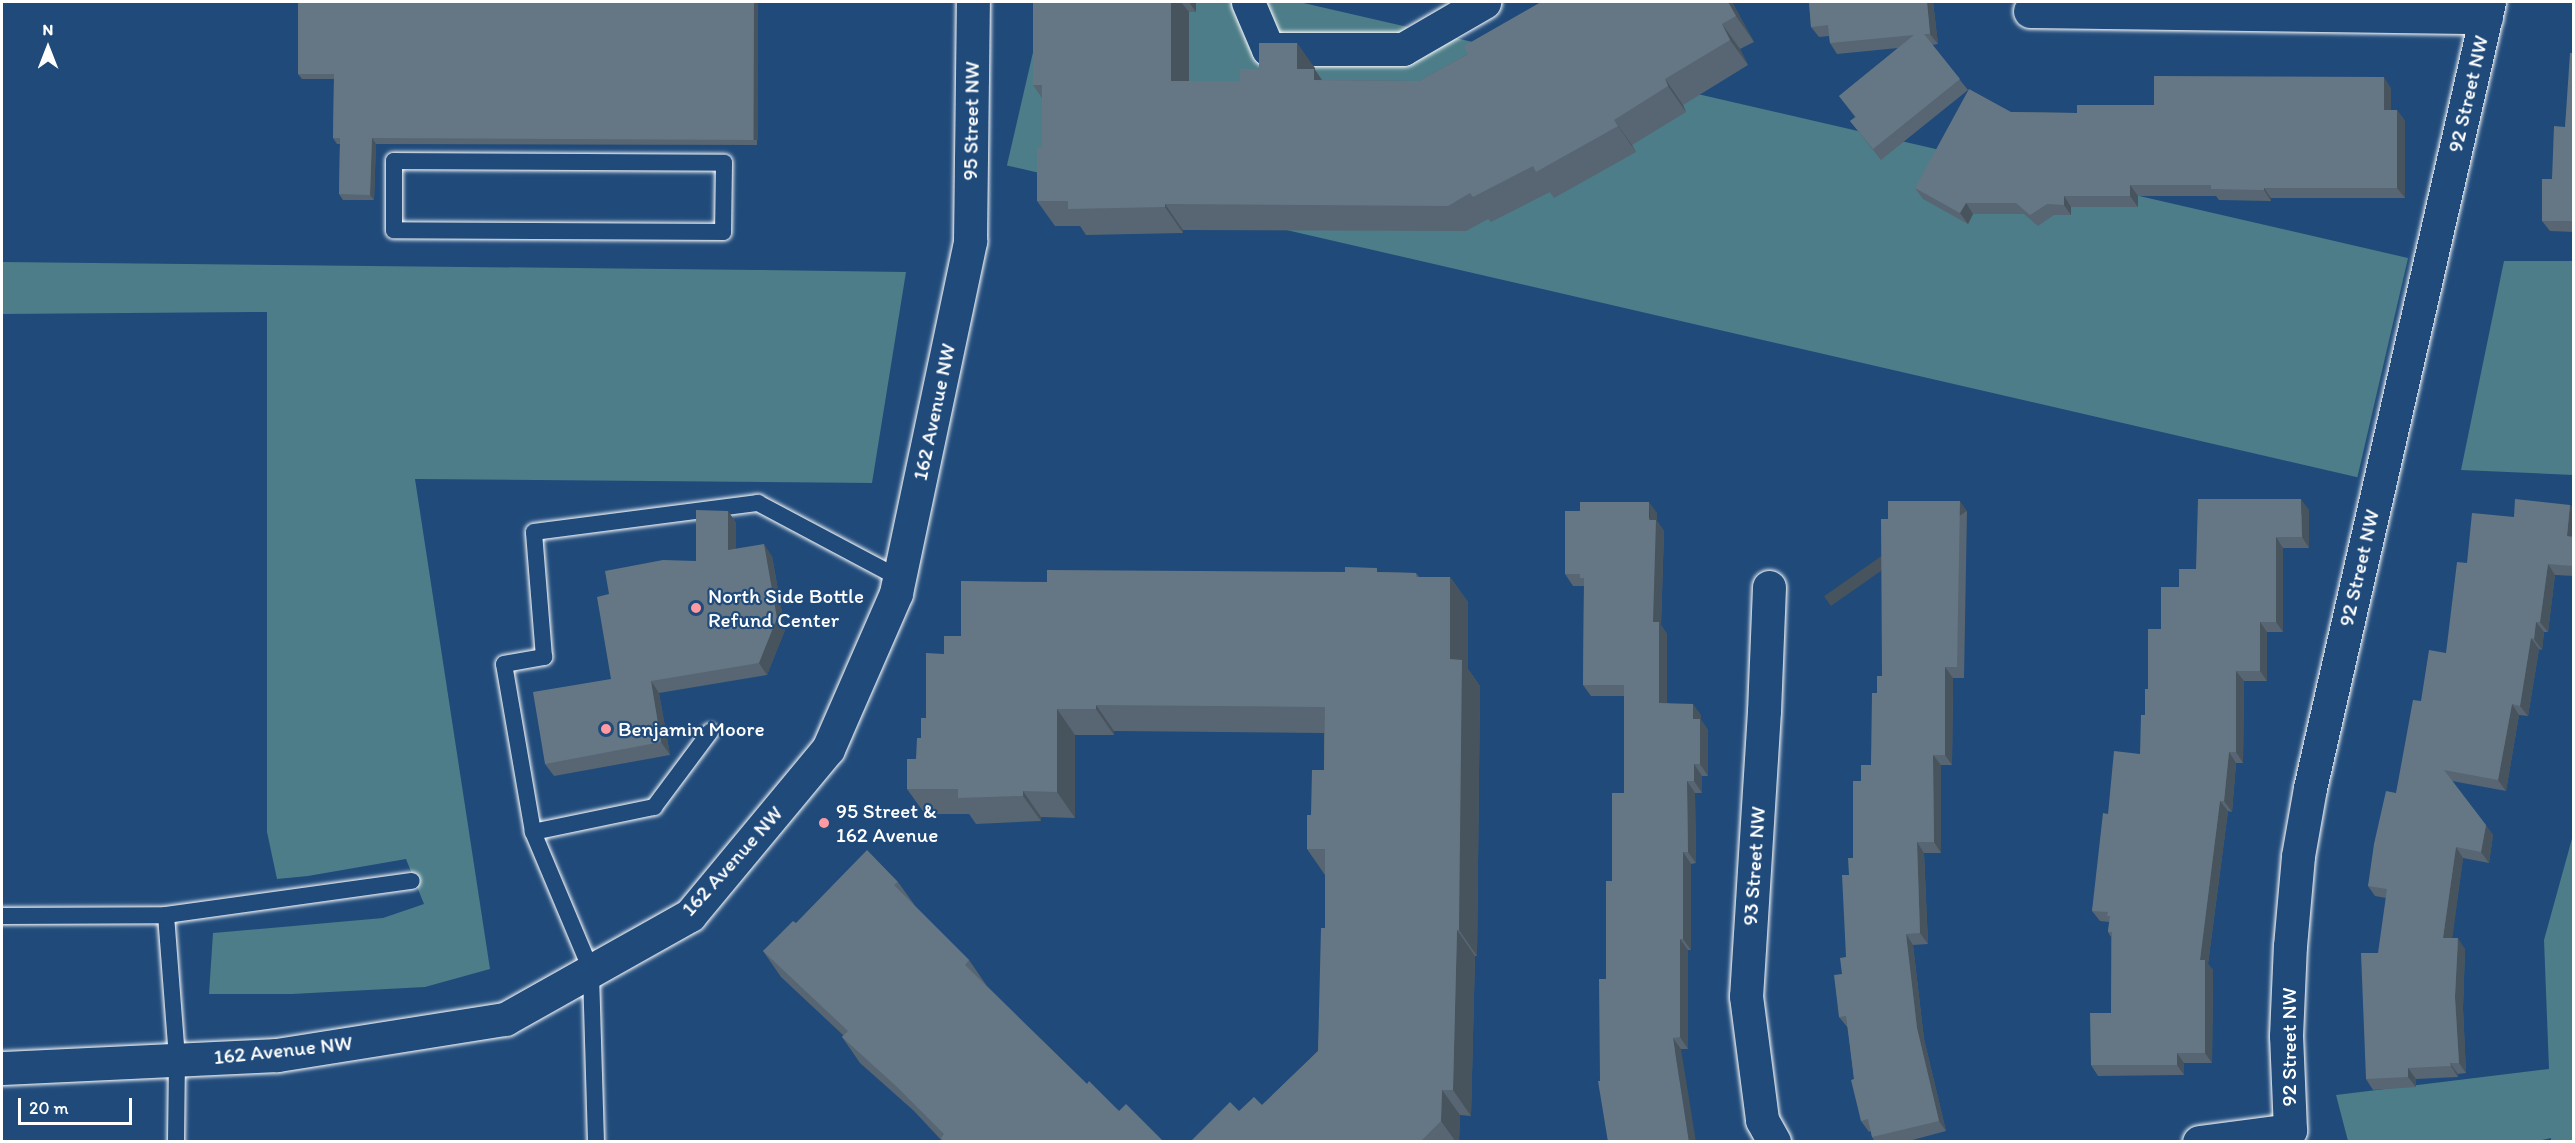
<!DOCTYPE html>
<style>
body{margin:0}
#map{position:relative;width:2575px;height:1143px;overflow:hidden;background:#1f4a7a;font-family:Itim,sans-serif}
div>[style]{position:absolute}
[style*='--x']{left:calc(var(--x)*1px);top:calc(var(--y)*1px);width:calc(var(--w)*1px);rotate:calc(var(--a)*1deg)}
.green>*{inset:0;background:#4c7d88;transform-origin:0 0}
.roads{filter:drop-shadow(0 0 2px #fff) drop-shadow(0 0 2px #fff)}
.lane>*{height:16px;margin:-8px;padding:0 8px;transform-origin:8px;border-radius:8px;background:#1f4a7a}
.street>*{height:33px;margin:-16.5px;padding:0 16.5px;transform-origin:16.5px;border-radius:16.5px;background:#1f4a7a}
.secondary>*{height:33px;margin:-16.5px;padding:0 16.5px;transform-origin:16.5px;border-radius:16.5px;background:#1f4a7a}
.wall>*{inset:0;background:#576672}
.shaded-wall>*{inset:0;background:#47535d;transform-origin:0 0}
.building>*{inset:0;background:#657785}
.dots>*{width:16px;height:16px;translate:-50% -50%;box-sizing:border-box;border:3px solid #1f4a7a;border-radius:50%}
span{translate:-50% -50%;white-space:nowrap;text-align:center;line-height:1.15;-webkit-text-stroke:4.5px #1f4a7a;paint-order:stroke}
.street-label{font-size:21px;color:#fff}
.poi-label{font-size:21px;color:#fff}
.left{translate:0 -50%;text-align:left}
.frame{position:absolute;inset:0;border:3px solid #fff;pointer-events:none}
.north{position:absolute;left:18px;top:18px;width:60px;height:60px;-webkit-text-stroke:4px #1f4a7a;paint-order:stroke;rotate:0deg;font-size:16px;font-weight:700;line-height:24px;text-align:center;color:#fff}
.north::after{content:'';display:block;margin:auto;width:21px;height:27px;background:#fff;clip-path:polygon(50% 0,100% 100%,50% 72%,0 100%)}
.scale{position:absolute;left:18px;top:1098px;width:114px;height:27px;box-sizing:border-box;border:3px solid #fff;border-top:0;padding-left:8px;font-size:18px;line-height:21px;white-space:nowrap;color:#fff;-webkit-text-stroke:4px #1f4a7a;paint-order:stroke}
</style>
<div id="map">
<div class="green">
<div style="left:2408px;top:258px;width:225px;height:1386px;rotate:103deg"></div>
<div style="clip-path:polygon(2504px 261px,2573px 261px,2573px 475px,2461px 470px)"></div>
<div style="clip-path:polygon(2px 262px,757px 270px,906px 272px,872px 483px,415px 479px,490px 969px,425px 987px,292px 994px,209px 994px,213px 933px,383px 918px,424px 904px,406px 859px,308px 876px,277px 879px,267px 832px,267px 312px,2px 314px)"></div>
<div style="clip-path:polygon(2573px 835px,2573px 1141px,2551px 1141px,2551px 1138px,2534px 1142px,2348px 1141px,2336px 1095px,2549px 1069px,2544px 940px)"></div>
</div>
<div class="roads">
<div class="lane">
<div style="--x:394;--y:161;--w:330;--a:0.3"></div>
<div style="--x:724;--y:163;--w:69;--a:90.8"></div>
<div style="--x:723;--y:232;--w:329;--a:-179.7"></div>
<div style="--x:394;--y:230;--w:69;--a:-90"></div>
<div style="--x:533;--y:832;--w:124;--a:-11.7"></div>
<div style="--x:654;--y:807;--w:94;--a:-53.3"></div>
<div style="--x:166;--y:915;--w:144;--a:85.6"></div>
<div style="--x:177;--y:1059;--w:83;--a:90.7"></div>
<div style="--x:2;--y:916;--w:164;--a:-0.3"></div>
<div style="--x:166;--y:915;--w:248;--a:-7.9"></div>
<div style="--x:596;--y:1142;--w:172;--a:-91.7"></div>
<div style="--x:591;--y:970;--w:150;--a:-112.8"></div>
<div style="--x:533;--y:832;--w:170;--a:-99.8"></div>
<div style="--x:504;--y:664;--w:41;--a:-9.9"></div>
<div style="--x:544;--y:657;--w:125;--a:-94.6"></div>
<div style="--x:534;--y:532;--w:226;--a:-7.4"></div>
<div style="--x:758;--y:503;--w:160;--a:28"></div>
</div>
<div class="street">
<div style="--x:1248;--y:2;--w:51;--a:66.9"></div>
<div style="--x:1268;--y:49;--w:135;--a:0"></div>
<div style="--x:1403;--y:49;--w:94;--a:-30.1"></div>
<div style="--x:2030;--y:11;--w:456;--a:0.8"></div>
<div style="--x:1769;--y:587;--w:124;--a:92.3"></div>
<div style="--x:1764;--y:711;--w:286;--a:93.6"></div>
<div style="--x:1746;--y:996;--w:125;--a:82.6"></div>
<div style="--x:1762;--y:1120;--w:25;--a:61"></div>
</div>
<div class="secondary">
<div style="--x:2;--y:1068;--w:275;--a:-2.7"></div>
<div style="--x:277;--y:1055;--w:231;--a:-9"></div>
<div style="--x:505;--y:1019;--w:212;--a:-29.3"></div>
<div style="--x:690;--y:915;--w:216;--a:-50.3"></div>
<div style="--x:828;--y:749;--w:170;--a:-66.4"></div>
<div style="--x:896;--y:593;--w:360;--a:-78.1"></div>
<div style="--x:970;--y:241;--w:239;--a:-89.3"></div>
<div style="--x:2199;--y:1142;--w:92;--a:-7.5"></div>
<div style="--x:2290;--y:1130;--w:94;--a:-92.4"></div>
<div style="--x:2286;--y:1036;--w:90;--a:-87.5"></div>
<div style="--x:2290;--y:946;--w:90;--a:-84.9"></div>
<div style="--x:2298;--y:856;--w:69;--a:-80"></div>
<div style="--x:2310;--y:788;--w:806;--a:-77.17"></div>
</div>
</div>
<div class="wall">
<div style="clip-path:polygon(758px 2px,757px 145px,376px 144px,374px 200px,343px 200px,339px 194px,340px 144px,337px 144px,333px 138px,334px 79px,302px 79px,298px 74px)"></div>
<div style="clip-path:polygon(1033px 2px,1196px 2px,1196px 12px,1189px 12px,1189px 81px,1240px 81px,1297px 43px,1322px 80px,1419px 81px,1468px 54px,1541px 2px,1732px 2px,1754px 42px,1740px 49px,1748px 65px,1683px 105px,1686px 112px,1632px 145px,1636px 152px,1554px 198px,1550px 192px,1491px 222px,1488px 219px,1466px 231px,1183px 230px,1183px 233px,1086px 235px,1080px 226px,1055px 226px,1037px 201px,1042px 148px,1042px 98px,1033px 85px)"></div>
<div style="clip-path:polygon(1809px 2px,1933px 2px,1938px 44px,1932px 45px,1968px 90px,1881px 160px,1850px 121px,1855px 117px,1839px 96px,1898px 48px,1837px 54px,1830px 43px,1829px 36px,1819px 37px,1811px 27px)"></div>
<div style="clip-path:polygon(2574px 53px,2574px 232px,2550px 231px,2542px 221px,2552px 179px,2565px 127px)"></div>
<div style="clip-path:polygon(2391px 88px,2391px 110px,2397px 110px,2405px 121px,2405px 198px,2271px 198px,2271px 201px,2219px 200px,2216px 196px,2138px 196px,2138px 207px,2071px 207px,2071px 215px,2054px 215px,2038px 226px,2024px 214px,1973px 214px,1968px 224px,1923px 199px,1915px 188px,2011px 112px,2077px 113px,2154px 105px)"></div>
<div style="clip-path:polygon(2570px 505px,2574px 510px,2574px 576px,2555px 575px,2548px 632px,2544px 632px,2542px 650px,2539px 649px,2528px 716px,2519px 715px,2506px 791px,2452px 781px,2493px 835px,2489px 863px,2463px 858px,2452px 938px,2465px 949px,2463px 1008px,2466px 1073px,2458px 1074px,2458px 1077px,2416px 1079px,2416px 1087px,2373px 1090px,2366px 1079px,2386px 898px,2375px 896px,2368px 886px,2396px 793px,2421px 701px,2446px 653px,2467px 563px,2514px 517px)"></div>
<div style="clip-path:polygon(2309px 510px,2309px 548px,2283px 548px,2283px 632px,2267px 632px,2267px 681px,2244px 681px,2243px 763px,2236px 763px,2232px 812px,2228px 811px,2208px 964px,2213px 970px,2212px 1063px,2184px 1063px,2184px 1075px,2098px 1076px,2091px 1065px,2111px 1013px,2111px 937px,2108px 932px,2109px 922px,2100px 921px,2092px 911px,2108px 814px,2140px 754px,2148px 689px,2161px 629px,2179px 587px,2196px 569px)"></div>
<div style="clip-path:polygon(728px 511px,736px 523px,736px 549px,772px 556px,785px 630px,767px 675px,659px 693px,670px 755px,554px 776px,545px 764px,611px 679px,696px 561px)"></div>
<div style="clip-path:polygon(1967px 511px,1964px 678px,1953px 678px,1952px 765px,1941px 765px,1941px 853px,1924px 853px,1928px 944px,1913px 945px,1924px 1039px,1946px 1131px,1905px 1142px,1875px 1142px,1872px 1137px,1871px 1131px,1869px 1132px,1861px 1121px,1854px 1079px,1848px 1028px,1839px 1017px,1842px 974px,1846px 957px,1849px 875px,1853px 858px,1861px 781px,1871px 765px,1877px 693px,1882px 676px,1888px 519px)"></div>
<div style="clip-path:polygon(1657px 513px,1657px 521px,1664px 531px,1661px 625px,1667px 634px,1667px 703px,1701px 715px,1701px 720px,1708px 730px,1708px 776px,1702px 776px,1702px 793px,1695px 793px,1696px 863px,1691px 864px,1691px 950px,1688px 950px,1688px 1049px,1681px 1049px,1600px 1081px,1612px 881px,1624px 793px,1624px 696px,1591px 696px,1583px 685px,1584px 586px,1573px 586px,1565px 574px)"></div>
<div style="clip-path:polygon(1380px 572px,1416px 573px,1419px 577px,1450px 577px,1468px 602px,1468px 669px,1480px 686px,1477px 956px,1475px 956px,1471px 1116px,1460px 1115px,1459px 1142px,1190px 1142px,1239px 1111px,1262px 1105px,1318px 1051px,1325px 928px,1325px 875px,1307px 849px,1311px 815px,1324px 770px,1324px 733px,1114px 731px,1114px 735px,1075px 735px,1075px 818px,1041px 817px,1041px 821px,976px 824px,969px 814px,925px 814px,907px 789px,916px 759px,926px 718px,944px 654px,961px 636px,1047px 582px)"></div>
<div style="clip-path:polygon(898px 882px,916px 907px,969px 960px,987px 986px,1087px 1084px,1119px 1111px,1164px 1142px,943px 1142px,914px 1111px,860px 1063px,842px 1037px,843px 1035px,781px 977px,763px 951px,796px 923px)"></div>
</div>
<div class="shaded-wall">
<div style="left:754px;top:2px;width:4px;height:138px"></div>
<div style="clip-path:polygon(1171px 2px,1181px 2px,1189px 12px,1189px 107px,1171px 81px)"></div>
<div style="clip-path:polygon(1189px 2px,1196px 2px,1196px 12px)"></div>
<div style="clip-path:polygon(1728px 2px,1732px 2px,1754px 42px,1736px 16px)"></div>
<div style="clip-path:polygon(1927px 2px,1933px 2px,1938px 44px,1930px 34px)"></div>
<div style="clip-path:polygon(1722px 24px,1740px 49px,1748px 65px,1730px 40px)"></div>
<div style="clip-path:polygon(1297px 43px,1315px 68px,1315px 70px,1332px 95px,1297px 69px)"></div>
<div style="clip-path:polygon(2384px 77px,2391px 88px,2391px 121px,2384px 110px)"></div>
<div style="clip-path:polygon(1665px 79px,1683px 105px,1686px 112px,1668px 86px)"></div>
<div style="clip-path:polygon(2397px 110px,2405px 121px,2405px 198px,2397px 188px)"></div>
<div style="clip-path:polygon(1614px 120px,1632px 145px,1636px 152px,1618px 126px)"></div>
<div style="clip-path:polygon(372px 138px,376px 144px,374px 200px,370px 195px)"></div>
<div style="clip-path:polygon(2130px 185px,2138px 196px,2138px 207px,2130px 196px)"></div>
<div style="clip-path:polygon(2264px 188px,2271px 198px,2271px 201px,2264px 190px)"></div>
<div style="clip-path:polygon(2064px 196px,2071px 207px,2071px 215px,2064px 205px)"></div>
<div style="clip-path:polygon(1966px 203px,1973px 214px,1968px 224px,1960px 213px)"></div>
<div style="clip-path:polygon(1165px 204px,1183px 230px,1183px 233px,1165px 207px)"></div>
<div style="clip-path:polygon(2301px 499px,2309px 510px,2309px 548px,2302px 537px)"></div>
<div style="left:1960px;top:501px;width:12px;height:166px;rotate:55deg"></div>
<div style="clip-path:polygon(1649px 502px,1657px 513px,1657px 521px,1664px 531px,1661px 625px,1667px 634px,1667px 715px,1659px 703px,1653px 622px)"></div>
<div style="clip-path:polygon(2570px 505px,2574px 510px,2574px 546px,2567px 536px)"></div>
<div style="clip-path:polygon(728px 511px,736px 523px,736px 562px,728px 550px)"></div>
<div style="clip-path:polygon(2276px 537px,2283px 548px,2283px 632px,2276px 622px)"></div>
<div style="clip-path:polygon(764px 544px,772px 556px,785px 630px,767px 675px,759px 663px)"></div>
<div style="clip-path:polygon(2548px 564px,2555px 575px,2548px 632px,2540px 622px)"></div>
<div style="clip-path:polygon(1450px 577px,1468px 602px,1468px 669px,1480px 686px,1477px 956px,1459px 930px,1450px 659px)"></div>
<div style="clip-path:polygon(2260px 622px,2267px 632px,2267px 681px,2260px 671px)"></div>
<div style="clip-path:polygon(2536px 622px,2544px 632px,2542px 650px,2534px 639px)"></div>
<div style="clip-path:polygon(2531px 638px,2539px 649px,2528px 716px,2520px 706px)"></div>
<div style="clip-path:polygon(1945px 667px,1953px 678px,1952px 765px,1945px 755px)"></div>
<div style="clip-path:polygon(2236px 671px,2244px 681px,2243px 763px,2236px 752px)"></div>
<div style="clip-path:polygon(651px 681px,659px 693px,670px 755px,661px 742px)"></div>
<div style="clip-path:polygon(1693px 704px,1701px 715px,1701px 720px,1708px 730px,1708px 776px,1700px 764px,1693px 719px)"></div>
<div style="clip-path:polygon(2512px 704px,2519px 715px,2506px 791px,2498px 780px)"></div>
<div style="clip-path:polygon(1096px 705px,1114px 731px,1114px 735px,1096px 709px)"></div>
<div style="clip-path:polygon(1057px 709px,1075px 735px,1075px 818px,1057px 792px)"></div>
<div style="clip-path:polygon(2229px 752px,2236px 763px,2232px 812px,2224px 801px)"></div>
<div style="clip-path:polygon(1933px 755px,1941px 765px,1941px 853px,1934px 842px)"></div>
<div style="clip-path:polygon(1694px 764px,1702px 776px,1702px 793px,1694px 781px)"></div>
<div style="clip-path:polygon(1687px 781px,1695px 793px,1696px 863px,1688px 852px)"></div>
<div style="clip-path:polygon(1023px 791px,1041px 817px,1041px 821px,1023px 796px)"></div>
<div style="clip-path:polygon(2220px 801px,2228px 811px,2208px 964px,2213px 970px,2212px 1063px,2205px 1053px,2200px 960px)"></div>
<div style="clip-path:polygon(2486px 825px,2493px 835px,2489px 863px,2481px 852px)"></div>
<div style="clip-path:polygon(1917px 842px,1924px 853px,1928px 944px,1920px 933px)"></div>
<div style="clip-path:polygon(2456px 847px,2463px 858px,2451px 948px,2443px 938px)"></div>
<div style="clip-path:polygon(1683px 852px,1691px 864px,1691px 950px,1683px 939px)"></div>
<div style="clip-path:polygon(1457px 930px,1475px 956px,1471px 1116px,1453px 1090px)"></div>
<div style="clip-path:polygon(1906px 934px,1913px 945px,1924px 1039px,1946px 1131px,1939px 1121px,1917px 1028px)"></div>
<div style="clip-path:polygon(2458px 938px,2465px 949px,2463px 1008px,2466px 1073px,2459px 1063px,2455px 997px)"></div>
<div style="clip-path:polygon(1680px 939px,1688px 950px,1688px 1049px,1680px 1037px)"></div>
<div style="clip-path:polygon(1673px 1038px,1681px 1049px,1696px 1142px,1689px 1142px)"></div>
<div style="clip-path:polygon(2177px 1053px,2184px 1063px,2184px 1075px,2177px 1065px)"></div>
<div style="clip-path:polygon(2450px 1063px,2458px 1074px,2458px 1077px,2451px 1066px)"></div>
<div style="clip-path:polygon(2408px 1068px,2416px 1079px,2416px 1087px,2408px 1077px)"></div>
<div style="clip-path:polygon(1442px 1090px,1460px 1115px,1459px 1142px,1456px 1142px,1441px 1121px)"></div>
</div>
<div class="building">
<div style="clip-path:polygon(298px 2px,754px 2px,753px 140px,372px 138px,370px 195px,339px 194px,340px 138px,333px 138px,334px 74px,298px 74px)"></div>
<div style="clip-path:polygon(1033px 2px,1171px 2px,1171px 81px,1240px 81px,1240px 69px,1259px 69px,1259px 43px,1297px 43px,1297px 69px,1314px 69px,1314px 80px,1419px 81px,1468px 54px,1464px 46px,1541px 2px,1728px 2px,1736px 16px,1722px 24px,1730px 40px,1665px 79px,1668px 86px,1614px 120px,1618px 126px,1536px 172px,1533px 166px,1473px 197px,1470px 193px,1448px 206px,1165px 204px,1165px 207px,1068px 209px,1068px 201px,1037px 201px,1037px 148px,1042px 148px,1042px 85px,1033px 85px)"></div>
<div style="clip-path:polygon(1809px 2px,1927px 2px,1930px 34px,1924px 34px,1960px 79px,1873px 149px,1850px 121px,1856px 117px,1839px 96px,1914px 35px,1830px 43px,1828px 25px,1811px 27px)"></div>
<div style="clip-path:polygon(2570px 53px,2574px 53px,2574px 221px,2542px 221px,2542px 179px,2552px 179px,2554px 126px,2565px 127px)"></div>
<div style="clip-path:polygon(2154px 76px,2384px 77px,2384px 110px,2397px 110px,2397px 188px,2264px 188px,2264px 190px,2211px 189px,2211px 185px,2130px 185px,2130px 196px,2064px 196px,2064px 205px,2047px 204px,2030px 215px,2016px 203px,1966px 203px,1960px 213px,1915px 188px,1969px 89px,2011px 112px,2077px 113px,2077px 105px,2154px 105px)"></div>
<div style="clip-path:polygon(2198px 499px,2301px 499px,2302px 537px,2276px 537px,2276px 622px,2260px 622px,2260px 671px,2236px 671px,2236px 752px,2229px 752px,2224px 801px,2220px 801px,2200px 960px,2205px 960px,2205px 1053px,2177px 1053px,2177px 1065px,2091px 1065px,2090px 1013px,2111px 1013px,2112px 932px,2108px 932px,2110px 916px,2107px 916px,2108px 912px,2092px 911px,2103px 813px,2108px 814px,2114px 751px,2140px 754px,2141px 715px,2145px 715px,2145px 689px,2148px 689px,2148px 629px,2161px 629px,2161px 587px,2179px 587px,2179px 569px,2196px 569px)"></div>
<div style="clip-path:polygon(2515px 499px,2570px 505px,2567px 536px,2574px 537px,2573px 566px,2548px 564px,2540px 622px,2536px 622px,2534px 639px,2531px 638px,2520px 706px,2512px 704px,2498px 780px,2444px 770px,2486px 825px,2481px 852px,2456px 847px,2443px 938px,2458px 938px,2455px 997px,2459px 1063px,2450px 1063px,2451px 1066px,2408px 1068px,2408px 1077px,2366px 1079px,2361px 953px,2378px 953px,2387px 889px,2368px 886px,2374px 844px,2386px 791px,2396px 793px,2413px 700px,2421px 701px,2429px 650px,2446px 653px,2457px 562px,2467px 563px,2472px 513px,2514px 517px)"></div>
<div style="clip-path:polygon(1888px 501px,1960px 501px,1957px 667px,1945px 667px,1945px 755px,1933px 755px,1934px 842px,1917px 842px,1920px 933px,1906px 934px,1917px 1028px,1939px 1121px,1872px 1137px,1868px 1119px,1861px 1121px,1851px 1080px,1854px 1079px,1846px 1016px,1839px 1017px,1834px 975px,1842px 974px,1840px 958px,1846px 957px,1842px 875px,1849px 875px,1848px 858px,1853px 858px,1853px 781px,1861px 781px,1861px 765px,1871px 765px,1872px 693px,1877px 693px,1877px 676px,1882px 676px,1881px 519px,1888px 519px)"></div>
<div style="clip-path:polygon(1580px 502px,1649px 502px,1649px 520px,1656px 520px,1653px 622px,1659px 622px,1659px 703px,1693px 704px,1693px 719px,1700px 719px,1700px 764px,1694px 764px,1694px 781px,1687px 781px,1688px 852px,1683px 852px,1683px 939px,1680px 939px,1680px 1037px,1673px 1038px,1689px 1142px,1608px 1142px,1598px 1081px,1600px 1081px,1599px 979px,1606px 979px,1606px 881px,1612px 881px,1612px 793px,1624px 793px,1624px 685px,1583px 685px,1584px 578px,1580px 578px,1580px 574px,1565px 574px,1565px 511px,1580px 511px)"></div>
<div style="clip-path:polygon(696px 510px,728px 511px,728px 550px,764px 544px,777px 618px,759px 663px,651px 681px,661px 742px,545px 764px,533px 692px,611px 679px,597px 597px,609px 594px,605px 571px,663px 560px,696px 561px)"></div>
<div style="clip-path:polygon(1345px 567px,1377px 568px,1377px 572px,1416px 573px,1416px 577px,1450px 577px,1450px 659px,1462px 660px,1459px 930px,1457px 930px,1453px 1090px,1442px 1090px,1441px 1121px,1420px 1142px,1190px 1142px,1230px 1102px,1239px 1111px,1254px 1097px,1262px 1105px,1318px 1051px,1321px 928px,1325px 928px,1325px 849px,1307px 849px,1307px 815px,1311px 815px,1312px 770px,1324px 770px,1325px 707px,1096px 705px,1096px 709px,1057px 709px,1057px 792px,1023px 791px,1023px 796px,958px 798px,958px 789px,907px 789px,907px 759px,916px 759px,917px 738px,921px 738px,921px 718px,926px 718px,926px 653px,944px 654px,944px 636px,961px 636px,961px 581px,1047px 582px,1047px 570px,1345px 572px)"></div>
<div style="clip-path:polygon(867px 850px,898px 882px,894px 885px,969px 960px,965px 965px,1015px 1014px,1087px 1084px,1089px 1081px,1119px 1111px,1126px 1104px,1164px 1142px,944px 1142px,941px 1138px,944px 1134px,896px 1086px,842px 1037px,848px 1031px,763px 951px,793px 921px,796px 923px)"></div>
</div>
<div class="dots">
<div style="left:696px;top:608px;background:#ff9aa2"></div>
<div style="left:606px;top:729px;background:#ff9aa2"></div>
<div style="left:824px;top:823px;background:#ff9aa2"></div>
</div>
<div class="street-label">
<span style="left:2468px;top:94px;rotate:-77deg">92 Street NW</span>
<span style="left:971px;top:121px;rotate:-89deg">95 Street NW</span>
<span style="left:934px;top:412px;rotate:-78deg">162 Avenue NW</span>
<span style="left:2359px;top:568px;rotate:-77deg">92 Street NW</span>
<span style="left:732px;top:861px;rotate:-48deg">162 Avenue NW</span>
<span style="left:1754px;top:866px;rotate:-86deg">93 Street NW</span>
<span style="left:2289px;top:1047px;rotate:-90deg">92 Street NW</span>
<span style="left:283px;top:1050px;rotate:-6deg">162 Avenue NW</span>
</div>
<div class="poi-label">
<span class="left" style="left:708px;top:608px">North Side Bottle<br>Refund Center</span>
<span class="left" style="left:618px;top:729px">Benjamin Moore</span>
<span class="left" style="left:836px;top:823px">95 Street &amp;<br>162 Avenue</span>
</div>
<div class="frame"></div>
<div class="north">N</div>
<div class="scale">20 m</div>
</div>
